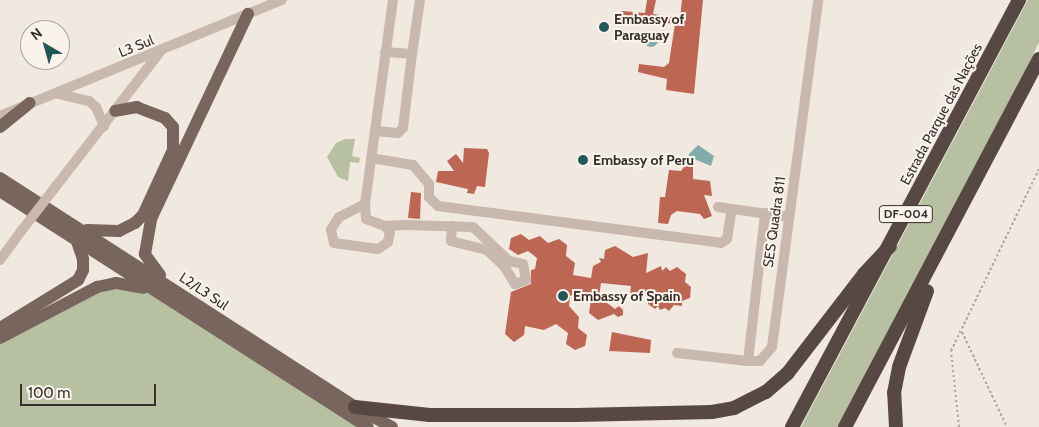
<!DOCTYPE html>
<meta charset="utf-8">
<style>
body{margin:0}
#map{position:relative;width:1039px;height:427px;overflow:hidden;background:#f1e8e0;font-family:Cabin,sans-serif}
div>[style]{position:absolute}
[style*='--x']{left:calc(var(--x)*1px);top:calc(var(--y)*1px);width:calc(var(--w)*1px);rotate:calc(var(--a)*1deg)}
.green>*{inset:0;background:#b7c0a1}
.water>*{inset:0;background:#81acac}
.round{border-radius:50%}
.building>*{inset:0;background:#bd6653}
.path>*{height:2px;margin-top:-1px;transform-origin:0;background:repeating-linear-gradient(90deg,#b5a297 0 2.5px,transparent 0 5px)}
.minor>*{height:10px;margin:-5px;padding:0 5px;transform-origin:5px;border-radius:5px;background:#c9b8ad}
.major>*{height:12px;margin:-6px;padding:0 6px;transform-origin:6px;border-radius:6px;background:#78655d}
.highway>*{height:14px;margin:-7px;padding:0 7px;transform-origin:7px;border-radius:7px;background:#584843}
.minor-bridge>*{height:10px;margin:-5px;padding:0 5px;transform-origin:5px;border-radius:5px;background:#c9b8ad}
.dots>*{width:14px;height:14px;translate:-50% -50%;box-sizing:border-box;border:2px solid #f9f3ec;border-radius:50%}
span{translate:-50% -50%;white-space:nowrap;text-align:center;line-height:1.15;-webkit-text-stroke:4px #f9f3ec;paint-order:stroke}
.shield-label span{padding:1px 4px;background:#f9f3ec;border:1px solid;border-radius:4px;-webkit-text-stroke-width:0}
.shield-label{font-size:12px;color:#382e2b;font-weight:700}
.poi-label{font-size:14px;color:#382e2b;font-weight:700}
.left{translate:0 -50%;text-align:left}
.street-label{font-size:14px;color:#382e2b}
.north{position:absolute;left:20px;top:20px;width:50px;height:50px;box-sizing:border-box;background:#f9f3ec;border:1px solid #aca49f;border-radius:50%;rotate:322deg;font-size:14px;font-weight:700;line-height:20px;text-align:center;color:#382e2b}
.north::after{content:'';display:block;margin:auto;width:18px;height:22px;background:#235656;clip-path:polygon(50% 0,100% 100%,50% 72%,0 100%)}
.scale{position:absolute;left:20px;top:384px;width:136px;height:22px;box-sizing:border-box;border:2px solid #382e2b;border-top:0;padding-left:6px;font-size:15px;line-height:18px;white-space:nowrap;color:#382e2b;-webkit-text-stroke:4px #f9f3ec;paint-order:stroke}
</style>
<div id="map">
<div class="green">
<div style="clip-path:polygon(1028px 0,1039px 0,1039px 42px,992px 141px,838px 427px,801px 427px)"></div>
<div style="clip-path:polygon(345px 139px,355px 139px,352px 156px,360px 158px,359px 163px,350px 162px,348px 181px,338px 177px,327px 157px,336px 143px)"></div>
<div style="clip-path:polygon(97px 288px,157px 293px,371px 427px,0 427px,0 342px)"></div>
</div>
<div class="water">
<div class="round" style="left:644px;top:33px;width:14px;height:14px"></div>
<div style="clip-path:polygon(698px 145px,714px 156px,711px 166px,687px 156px)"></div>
</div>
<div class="building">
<div style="clip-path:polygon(647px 0,656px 0,653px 14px,680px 18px,682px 0,703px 0,694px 94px,666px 90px,667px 79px,638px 72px,639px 64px,664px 67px,669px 63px,675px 24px,621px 17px,622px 11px,645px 13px)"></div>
<div style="clip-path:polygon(464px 148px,487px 149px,489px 153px,485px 187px,477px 186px,474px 194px,467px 193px,468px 189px,436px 182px,438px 171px,454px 171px,447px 161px,456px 154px,463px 163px)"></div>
<div style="clip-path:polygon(686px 164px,693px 165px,693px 179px,710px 181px,712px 196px,704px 195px,712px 216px,704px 219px,700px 214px,677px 211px,671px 215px,668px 224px,658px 223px,660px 197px,665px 197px,669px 170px,681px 171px)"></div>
<div style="clip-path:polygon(411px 192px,421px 193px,420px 219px,408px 218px)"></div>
<div style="clip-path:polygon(521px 234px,529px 240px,540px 236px,548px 243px,559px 239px,567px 245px,566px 256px,575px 263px,573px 275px,591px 278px,593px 266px,601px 262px,599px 258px,604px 259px,605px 250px,615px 246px,633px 257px,648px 253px,646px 273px,661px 266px,662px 271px,666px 267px,670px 271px,677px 267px,686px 274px,685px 282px,691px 287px,690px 298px,682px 301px,682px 306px,674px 305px,669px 311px,665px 308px,660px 310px,658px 306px,655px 309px,648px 304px,649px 297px,630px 295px,631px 286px,601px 283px,599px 297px,615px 309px,619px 306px,623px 310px,623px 315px,618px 317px,614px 314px,598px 320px,589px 313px,591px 300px,580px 291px,570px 296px,569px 306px,579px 317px,578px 328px,587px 335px,585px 346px,575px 350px,566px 344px,568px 333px,556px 324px,544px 330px,525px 326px,524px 335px,514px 342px,505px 334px,511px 292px,531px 284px,531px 270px,535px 269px,537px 258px,528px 251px,518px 255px,509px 249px,511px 238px)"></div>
<div style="clip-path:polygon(612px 332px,651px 340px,650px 353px,609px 351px)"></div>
</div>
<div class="path">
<div style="--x:962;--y:332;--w:105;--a:64.7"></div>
<div style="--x:959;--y:427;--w:76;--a:-96"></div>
<div style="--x:951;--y:351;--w:202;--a:-64.2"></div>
</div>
<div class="minor">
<div style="--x:385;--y:52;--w:27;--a:4"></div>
<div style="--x:412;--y:54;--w:55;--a:-81.6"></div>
<div style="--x:58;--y:94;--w:32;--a:13"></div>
<div style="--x:89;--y:101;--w:9;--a:41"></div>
<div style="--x:96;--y:107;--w:21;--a:67"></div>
<div style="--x:0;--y:116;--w:305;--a:-22.4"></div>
<div style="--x:375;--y:131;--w:23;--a:5"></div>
<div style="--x:398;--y:133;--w:7;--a:-45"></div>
<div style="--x:403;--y:128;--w:75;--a:-83.1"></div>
<div style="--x:371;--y:158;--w:43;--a:9.5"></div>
<div style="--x:413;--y:165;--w:25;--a:50"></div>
<div style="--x:429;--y:184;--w:13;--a:90"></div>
<div style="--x:429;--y:197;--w:13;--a:45"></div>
<div style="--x:438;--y:206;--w:285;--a:7.4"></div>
<div style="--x:721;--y:243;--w:7;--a:-34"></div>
<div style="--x:727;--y:239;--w:30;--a:-81"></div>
<div style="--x:53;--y:190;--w:176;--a:-52.2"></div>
<div style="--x:365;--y:204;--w:29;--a:153"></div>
<div style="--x:339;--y:217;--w:15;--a:122"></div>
<div style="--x:331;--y:230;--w:13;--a:77"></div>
<div style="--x:334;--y:243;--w:44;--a:7.8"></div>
<div style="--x:378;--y:249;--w:12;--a:-35"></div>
<div style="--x:388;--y:242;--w:10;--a:-79"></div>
<div style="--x:390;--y:232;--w:8;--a:-130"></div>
<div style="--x:385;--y:226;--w:20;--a:-160"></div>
<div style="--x:366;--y:219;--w:15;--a:-94"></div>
<div style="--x:365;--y:204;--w:206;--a:-82.2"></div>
<div style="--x:718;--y:207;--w:72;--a:8"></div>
<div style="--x:385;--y:226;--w:21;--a:-3"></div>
<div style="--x:406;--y:225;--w:67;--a:1.7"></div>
<div style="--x:473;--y:227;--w:50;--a:43.4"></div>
<div style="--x:509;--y:261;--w:14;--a:12"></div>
<div style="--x:523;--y:264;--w:16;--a:79"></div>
<div style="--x:526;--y:280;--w:12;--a:160"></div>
<div style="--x:515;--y:284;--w:21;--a:-121"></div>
<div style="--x:504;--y:266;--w:23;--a:-137"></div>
<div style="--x:487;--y:250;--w:37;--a:-166"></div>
<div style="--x:451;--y:241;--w:15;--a:-86"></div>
<div style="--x:0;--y:260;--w:37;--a:-54"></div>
<div style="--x:677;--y:353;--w:71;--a:6.4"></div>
<div style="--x:748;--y:361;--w:12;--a:0"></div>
<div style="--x:760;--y:361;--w:18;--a:-49"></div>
<div style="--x:772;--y:347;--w:350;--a:-82.4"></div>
<div style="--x:748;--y:361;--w:149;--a:-83.4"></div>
</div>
<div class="major">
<div style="--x:0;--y:127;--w:38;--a:-39"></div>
<div style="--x:0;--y:178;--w:422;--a:32.8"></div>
<div style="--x:355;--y:407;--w:42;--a:28.4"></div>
<div style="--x:0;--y:191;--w:437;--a:32.7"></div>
<div style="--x:87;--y:230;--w:32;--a:2"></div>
<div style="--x:119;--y:231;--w:18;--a:-27"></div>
<div style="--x:135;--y:223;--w:11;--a:-45"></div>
<div style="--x:143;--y:215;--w:72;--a:-65.2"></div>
<div style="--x:173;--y:150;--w:23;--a:-90"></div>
<div style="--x:173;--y:127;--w:12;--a:-132"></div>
<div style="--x:165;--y:118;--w:30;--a:-159"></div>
<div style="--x:137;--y:107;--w:22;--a:170"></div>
<div style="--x:160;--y:275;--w:26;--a:-126"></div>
<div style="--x:145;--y:254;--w:36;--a:-80"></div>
<div style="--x:151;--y:219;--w:227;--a:-64.7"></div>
<div style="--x:0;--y:328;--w:92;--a:-31.6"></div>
<div style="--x:78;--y:280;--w:11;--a:-63"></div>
<div style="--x:83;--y:270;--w:11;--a:-90"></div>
<div style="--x:83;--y:259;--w:18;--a:-109"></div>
<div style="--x:0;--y:338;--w:110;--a:-27.7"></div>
<div style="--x:97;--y:287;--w:19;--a:-12"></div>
<div style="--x:116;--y:283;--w:28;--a:10"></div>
</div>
<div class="highway">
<div style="--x:355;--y:407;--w:75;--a:6.1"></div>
<div style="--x:430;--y:415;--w:146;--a:0"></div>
<div style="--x:576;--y:415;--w:136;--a:-1.3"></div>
<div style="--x:712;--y:412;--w:22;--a:-10"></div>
<div style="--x:734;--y:408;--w:36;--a:-27"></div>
<div style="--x:766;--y:392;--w:28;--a:-41"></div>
<div style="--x:787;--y:374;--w:126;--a:-52.4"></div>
<div style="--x:864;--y:274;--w:38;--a:-47"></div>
<div style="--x:792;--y:427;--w:484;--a:-62"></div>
<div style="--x:845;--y:427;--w:416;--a:-62.2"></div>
<div style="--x:896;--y:427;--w:34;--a:-93"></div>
<div style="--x:894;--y:393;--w:26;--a:-79"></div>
<div style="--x:899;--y:367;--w:81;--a:-69.8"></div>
</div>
<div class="minor-bridge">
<div style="--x:22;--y:230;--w:51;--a:-52.2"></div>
</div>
<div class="dots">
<div style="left:604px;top:27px;background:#235656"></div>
<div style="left:583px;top:160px;background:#235656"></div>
<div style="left:563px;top:296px;background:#235656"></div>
</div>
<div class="shield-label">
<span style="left:906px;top:214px">DF-004</span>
</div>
<div class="poi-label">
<span class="left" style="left:614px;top:27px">Embassy of<br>Paraguay</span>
<span class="left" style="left:593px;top:160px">Embassy of Peru</span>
<span class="left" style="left:573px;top:296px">Embassy of Spain</span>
</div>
<div class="street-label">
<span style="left:136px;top:46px;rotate:-22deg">L3 Sul</span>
<span style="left:941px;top:114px;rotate:-62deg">Estrada Parque das Nações</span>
<span style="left:774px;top:222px;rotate:-82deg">SES Quadra 811</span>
<span style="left:204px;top:291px;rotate:34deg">L2/L3 Sul</span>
</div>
<div class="north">N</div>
<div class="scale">100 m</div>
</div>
